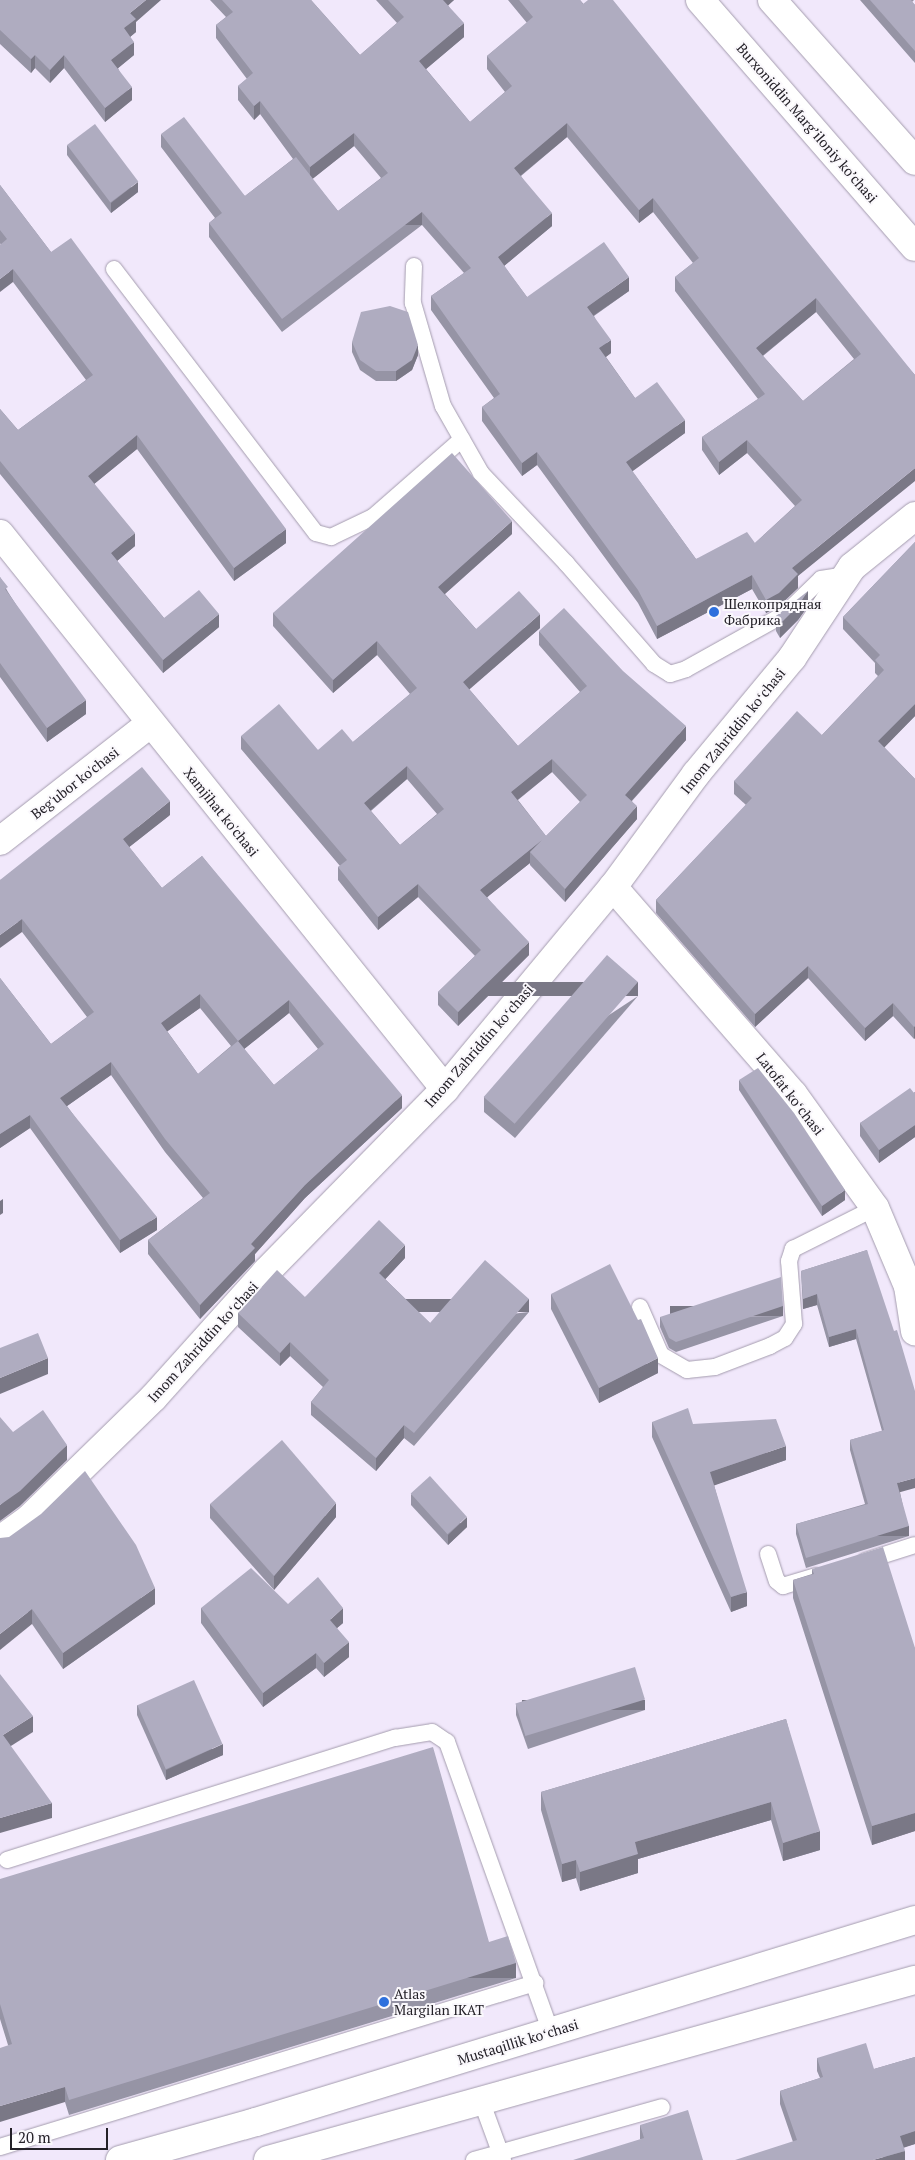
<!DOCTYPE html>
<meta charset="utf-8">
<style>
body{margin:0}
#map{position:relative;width:915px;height:2160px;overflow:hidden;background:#f1e8fb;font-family:"PT Serif",serif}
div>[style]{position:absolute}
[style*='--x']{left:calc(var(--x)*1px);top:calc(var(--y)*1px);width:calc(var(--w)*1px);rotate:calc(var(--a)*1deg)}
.roads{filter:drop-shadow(0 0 1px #a49cae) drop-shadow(0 0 1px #a49cae)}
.service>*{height:16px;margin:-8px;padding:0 8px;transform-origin:8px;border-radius:8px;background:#fff}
.minor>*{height:28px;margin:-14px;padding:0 14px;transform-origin:14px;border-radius:14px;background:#fff}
.primary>*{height:28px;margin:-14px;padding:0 14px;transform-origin:14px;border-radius:14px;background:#fff}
.wall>*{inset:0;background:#9694a5}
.shaded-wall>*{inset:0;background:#7a7886;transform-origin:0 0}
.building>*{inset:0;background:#afacc0;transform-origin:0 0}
.dots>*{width:14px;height:14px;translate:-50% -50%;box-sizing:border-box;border:2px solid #faf8fc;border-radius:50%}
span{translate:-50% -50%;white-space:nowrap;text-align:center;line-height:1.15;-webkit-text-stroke:4px #faf8fc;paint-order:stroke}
.street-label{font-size:14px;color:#242128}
.poi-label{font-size:14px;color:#242128}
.left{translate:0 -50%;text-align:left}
.scale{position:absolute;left:10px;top:2128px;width:98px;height:22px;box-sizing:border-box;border:2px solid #242128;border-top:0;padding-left:6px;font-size:15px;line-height:18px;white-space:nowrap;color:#242128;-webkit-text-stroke:4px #faf8fc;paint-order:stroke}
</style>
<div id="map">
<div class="roads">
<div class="service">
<div style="--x:414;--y:266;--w:37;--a:92"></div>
<div style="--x:413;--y:303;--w:107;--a:73.8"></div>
<div style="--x:443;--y:406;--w:77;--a:60.4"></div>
<div style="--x:481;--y:473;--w:124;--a:46.6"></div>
<div style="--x:566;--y:563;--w:134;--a:48.9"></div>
<div style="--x:654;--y:664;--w:19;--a:32"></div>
<div style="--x:670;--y:674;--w:17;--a:-17"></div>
<div style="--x:686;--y:669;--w:113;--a:-29.1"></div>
<div style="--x:785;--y:614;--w:50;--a:-44.2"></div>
<div style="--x:821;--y:579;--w:26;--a:-9"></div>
<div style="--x:114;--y:269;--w:332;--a:52.6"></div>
<div style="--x:316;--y:533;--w:16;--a:15"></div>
<div style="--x:331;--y:537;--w:47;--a:-25.5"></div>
<div style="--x:373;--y:517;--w:118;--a:-41.2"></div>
<div style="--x:640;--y:1307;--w:52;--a:66.4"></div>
<div style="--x:661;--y:1355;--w:30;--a:30"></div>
<div style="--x:687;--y:1370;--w:28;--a:-6"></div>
<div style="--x:715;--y:1367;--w:59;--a:-20.9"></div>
<div style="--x:770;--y:1346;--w:17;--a:-28"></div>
<div style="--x:785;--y:1338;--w:17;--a:-57"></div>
<div style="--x:794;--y:1324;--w:63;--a:-94.5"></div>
<div style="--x:789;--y:1261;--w:13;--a:-72"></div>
<div style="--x:793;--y:1249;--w:92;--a:-26.6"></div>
<div style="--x:768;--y:1554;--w:28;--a:72"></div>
<div style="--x:777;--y:1581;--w:8;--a:40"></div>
<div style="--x:783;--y:1586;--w:34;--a:-17"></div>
<div style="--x:865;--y:1561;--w:52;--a:-17.7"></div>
<div style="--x:7;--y:1860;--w:407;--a:-17.5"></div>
<div style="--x:395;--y:1738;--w:37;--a:-9"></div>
<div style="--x:432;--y:1732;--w:18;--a:34"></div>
<div style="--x:447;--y:1742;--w:308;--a:70.3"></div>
<div style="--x:481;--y:2100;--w:64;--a:69.9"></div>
<div style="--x:0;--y:2147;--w:560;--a:-17.04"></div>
<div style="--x:474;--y:2160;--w:195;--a:-15.7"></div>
</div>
<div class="minor">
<div style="--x:0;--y:534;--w:711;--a:51.28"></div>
<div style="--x:0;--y:841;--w:190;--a:-38"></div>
<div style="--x:613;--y:887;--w:274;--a:49"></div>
<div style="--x:793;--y:1094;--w:140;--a:54.3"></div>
<div style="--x:875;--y:1208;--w:85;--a:67.1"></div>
<div style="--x:908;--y:1286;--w:46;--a:81.2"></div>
<div style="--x:0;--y:1540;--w:37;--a:-36"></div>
<div style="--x:30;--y:1518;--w:173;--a:-44.3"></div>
<div style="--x:154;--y:1397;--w:168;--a:-48.1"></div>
<div style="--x:266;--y:1272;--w:256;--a:-45.6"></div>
<div style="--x:445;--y:1089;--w:263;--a:-50.3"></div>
<div style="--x:613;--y:887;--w:140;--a:-53.7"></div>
<div style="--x:696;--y:774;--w:151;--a:-50.4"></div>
<div style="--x:792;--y:658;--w:109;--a:-56.6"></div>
<div style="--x:852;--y:567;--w:81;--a:-39"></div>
</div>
<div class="primary">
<div style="--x:700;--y:0;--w:327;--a:49"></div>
<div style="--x:772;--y:0;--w:215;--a:48.4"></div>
<div style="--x:120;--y:2160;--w:141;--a:-15.6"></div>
<div style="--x:256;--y:2122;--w:689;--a:-17.04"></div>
<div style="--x:268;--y:2160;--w:672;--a:-15.55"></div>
</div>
</div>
<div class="wall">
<div style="clip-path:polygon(0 0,136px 22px,136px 32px,130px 37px,134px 55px,118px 68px,132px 100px,105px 122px,64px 68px,50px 83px,35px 68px,31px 73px,0 44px)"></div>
<div style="clip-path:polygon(evenodd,210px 0,311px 0,360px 55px,397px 23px,376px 0,454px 0,448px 5px,464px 37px,426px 69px,470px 122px,505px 92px,487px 69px,487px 56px,527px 23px,508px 0,580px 0,915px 375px,798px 576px,798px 588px,779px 606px,766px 613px,752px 589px,657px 639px,638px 603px,537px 465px,522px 476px,482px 421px,482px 407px,494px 398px,431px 310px,431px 296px,464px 273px,422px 225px,282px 332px,209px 237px,209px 223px,215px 218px,161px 147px,161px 134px,245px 196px,293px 159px,260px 114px,254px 120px,238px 100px,238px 86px,247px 79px,216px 38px,216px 25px,226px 17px,210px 0,567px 137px,639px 223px,653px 212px,693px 263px,675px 277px,675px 291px,758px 399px,702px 437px,702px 450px,719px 475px,747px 453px,795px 506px,755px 543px,696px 559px,632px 471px,685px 433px,635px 398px,606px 357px,611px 353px,594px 316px,629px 291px,527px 297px,504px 266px,552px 226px,521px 176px,567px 137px,210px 0,354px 146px,381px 178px,338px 211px,312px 179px,354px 146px,210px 0,816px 312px,854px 359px,803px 401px,763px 356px,816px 312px)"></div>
<div style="clip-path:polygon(860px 0,914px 0,912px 2px,915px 5px,915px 63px)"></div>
<div style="clip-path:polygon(67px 145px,138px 192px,111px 213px,67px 155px)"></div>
<div style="clip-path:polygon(0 185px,51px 252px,286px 543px,234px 581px,137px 449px,94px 484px,135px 546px,117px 561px,164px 618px,219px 627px,163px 673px,0 474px,0 409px,18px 430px,86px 380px,13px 282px,0 243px)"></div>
<div style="clip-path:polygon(352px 342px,418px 355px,412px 370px,396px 381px,376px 381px,360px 370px,352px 352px)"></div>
<div style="clip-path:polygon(evenodd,512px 534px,445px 594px,476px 629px,540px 628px,469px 689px,518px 746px,580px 692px,539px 645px,539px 631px,686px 740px,632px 801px,637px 819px,565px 902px,530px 865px,530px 863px,487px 897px,529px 955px,458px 1026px,438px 1005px,438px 992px,475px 956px,418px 897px,378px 930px,338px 880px,338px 867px,340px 866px,241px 749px,241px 736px,318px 750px,353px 742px,410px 694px,377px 655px,333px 693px,273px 626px,273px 613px,512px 534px,552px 772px,580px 802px,546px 836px,518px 800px,552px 772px,512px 534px,407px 779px,437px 814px,400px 845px,371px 811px,407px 779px)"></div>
<div style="clip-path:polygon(915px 542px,915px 716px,884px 747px,915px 779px,915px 1038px,914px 1039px,893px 1016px,865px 1041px,808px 978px,755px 1027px,656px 913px,656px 900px,746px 805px,734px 794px,734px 781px,822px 735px,878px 676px,875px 673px,875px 663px,843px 629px,843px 617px)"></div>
<div style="clip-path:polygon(0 577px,8px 592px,86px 714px,47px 742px,0 677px)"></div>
<div style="clip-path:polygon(808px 606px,798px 620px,780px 638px,776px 631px,776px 616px)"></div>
<div style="clip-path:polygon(evenodd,170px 815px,129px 847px,162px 888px,202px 856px,402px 1108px,305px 1198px,255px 1254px,255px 1261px,200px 1319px,148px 1254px,148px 1240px,203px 1198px,165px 1152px,111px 1075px,67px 1106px,157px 1230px,120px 1253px,30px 1128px,0 1148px,0 978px,51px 1044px,87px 1017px,22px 932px,0 880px,170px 815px,200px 1008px,231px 1046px,198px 1074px,167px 1031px,200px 1008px,170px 815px,289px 1013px,318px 1049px,274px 1085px,244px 1049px,289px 1013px)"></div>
<div style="clip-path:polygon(638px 996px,515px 1138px,484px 1112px,484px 1097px)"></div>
<div style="clip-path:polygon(739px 1080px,845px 1200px,822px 1216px,739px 1090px)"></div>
<div style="clip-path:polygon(915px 1092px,915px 1137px,879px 1163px,860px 1136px,860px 1123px)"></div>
<div style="clip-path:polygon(867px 1250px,900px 1492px,909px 1536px,806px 1568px,796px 1534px,796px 1524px,865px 1504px,850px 1450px,850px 1440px,882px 1431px,856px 1339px,829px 1347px,817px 1305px,803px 1309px,801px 1271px)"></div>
<div style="clip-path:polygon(405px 1258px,385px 1279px,430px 1323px,529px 1312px,414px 1446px,404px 1438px,376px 1471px,311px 1415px,311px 1402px,323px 1387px,290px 1356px,280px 1366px,238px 1327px,238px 1313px,305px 1297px)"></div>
<div style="clip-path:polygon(551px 1294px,658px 1373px,599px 1403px,551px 1309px)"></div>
<div style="clip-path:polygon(783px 1316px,676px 1352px,669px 1348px,660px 1327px,660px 1317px)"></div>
<div style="clip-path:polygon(652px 1422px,693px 1424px,786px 1460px,714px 1485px,747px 1606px,731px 1612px,652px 1437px)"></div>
<div style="clip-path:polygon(411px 1494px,467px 1527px,448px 1545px,411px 1505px)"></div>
<div style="clip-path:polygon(210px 1504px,336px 1517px,274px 1590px,210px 1518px)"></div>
<div style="clip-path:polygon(0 1538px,155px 1604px,63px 1669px,32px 1624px)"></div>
<div style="clip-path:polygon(812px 1569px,915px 1648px,915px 1831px,872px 1845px,793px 1598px,793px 1580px,812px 1574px)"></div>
<div style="clip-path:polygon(288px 1604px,343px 1623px,337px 1628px,349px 1657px,324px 1677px,316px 1668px,263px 1707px,201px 1623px,201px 1608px)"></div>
<div style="clip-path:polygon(516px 1704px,645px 1710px,528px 1749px,516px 1715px)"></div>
<div style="clip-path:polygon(137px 1705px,223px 1755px,166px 1780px,137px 1715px)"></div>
<div style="clip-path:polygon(786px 1719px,820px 1850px,783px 1861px,771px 1820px,638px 1859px,638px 1873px,580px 1891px,576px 1878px,562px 1882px,541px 1810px,541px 1792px)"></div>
<div style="clip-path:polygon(0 1879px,489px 1942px,516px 1978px,69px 2115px,65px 2102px,8px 2045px,0 2019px)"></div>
<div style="clip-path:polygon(915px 2057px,915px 2144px,904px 2147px,905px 2160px,793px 2142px,780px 2104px,780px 2091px,820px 2078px,817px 2071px,817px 2058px,874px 2069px)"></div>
<div style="clip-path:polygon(640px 2125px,703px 2160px,640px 2139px)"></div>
</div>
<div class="shaded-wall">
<div style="clip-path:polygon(146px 0,161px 0,136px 22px,136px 32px,124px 42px,124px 28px,130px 13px)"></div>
<div style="clip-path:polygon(441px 0,454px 0,441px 12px)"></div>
<div style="clip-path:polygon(464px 23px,464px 37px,419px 75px,419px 61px)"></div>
<div style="clip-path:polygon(134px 42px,134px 55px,111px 74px,111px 60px)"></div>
<div style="clip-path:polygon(35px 55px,35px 68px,31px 73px,31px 59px)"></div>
<div style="clip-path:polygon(64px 55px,64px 68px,50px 83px,50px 70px)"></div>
<div style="clip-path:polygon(132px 87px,132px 100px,105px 122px,105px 108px)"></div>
<div style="clip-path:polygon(260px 101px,260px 114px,254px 120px,254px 106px)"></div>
<div style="clip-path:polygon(567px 123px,567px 137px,514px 181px,514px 168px)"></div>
<div style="clip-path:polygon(354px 133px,354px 146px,310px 181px,310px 167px)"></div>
<div style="clip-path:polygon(138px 182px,138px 192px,111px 213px,111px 203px)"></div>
<div style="clip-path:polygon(653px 198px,653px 212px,639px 223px,639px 210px)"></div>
<div style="left:422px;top:212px;width:13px;height:176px;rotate:90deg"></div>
<div style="clip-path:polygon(552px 213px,552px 226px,498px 271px,498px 257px)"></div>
<div style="clip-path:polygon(13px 269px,13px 282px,0 292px,0 279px)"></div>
<div style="clip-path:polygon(629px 277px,629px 291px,587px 320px,587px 307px)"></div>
<div style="clip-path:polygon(816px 298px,816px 312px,756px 361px,756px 348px)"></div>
<div style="clip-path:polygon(611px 340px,611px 353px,599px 362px,599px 348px)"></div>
<div style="clip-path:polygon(418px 345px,418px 355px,412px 370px,396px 381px,396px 371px)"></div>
<div style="clip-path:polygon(685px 420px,685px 433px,626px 476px,626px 462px)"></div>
<div style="clip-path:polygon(137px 435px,137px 449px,88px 489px,88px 476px)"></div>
<div style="clip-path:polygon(747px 440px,747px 453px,719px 475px,719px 462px)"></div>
<div style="clip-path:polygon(537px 452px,537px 465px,522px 476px,522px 463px)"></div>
<div style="clip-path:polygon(915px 468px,915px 481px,798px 576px,798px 588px,779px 606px,766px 613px,766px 600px,792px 568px)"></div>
<div style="clip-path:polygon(512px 521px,512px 534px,438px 600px,438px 587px)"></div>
<div style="clip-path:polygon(286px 529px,286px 543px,234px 581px,234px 568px)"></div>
<div style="clip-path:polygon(135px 533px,135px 546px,111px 566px,111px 553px)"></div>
<div style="clip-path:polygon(752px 575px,752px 589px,657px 639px,657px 626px)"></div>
<div style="clip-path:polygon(808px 591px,808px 606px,798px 620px,780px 638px,780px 624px)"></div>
<div style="clip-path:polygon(219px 614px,219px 627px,163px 673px,163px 660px)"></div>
<div style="clip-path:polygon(540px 614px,540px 628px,463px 695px,463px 682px)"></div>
<div style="clip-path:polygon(377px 641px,377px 655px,333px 693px,333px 680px)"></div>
<div style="clip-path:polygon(86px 700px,86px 714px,47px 742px,47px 728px)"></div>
<div style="clip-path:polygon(915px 704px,915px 716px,878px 754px,878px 741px)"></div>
<div style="clip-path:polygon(686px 726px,686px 740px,625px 808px,625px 795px)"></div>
<div style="clip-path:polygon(552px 759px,552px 772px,511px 805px,511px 792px)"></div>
<div style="clip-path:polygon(407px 766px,407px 779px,364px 816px,364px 803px)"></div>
<div style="clip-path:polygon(170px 801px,170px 815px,123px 852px,123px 839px)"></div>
<div style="clip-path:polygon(637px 806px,637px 819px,565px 902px,565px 889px)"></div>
<div style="clip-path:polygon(542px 840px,530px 852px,530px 863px,480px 903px,480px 890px)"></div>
<div style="clip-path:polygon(418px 884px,418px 897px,378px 930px,378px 917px)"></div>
<div style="clip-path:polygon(22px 919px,22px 932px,0 948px,0 935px)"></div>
<div style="clip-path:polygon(529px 942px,529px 955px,458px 1026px,458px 1012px)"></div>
<div style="clip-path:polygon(808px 966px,808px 978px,755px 1027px,755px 1014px)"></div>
<div style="left:638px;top:982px;width:14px;height:188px;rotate:90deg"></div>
<div style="clip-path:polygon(200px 994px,200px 1008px,161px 1036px,161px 1023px)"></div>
<div style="clip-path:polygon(289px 1000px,289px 1013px,238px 1054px,238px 1041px)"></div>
<div style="clip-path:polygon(893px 1003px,893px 1016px,865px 1041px,865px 1028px)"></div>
<div style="clip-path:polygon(915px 1026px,915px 1038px,914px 1039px,914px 1027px)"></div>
<div style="clip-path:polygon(111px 1062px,111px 1075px,60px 1111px,60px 1098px)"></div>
<div style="clip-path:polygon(402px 1095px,402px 1108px,305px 1198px,255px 1254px,255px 1261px,200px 1319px,200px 1305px,251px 1244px,305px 1185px)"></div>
<div style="clip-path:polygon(30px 1115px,30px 1128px,0 1148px,0 1134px)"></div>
<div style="clip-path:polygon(915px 1125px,915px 1137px,879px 1163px,879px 1150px)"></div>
<div style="clip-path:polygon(845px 1190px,845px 1200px,822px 1216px,822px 1206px)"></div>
<div style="clip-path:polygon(3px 1199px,3px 1213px,0 1215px,0 1201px)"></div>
<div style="clip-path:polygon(157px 1217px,157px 1230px,120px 1253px,120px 1240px)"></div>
<div style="clip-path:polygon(405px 1245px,405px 1258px,379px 1286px,379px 1273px)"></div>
<div style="clip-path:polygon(817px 1294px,817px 1305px,803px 1309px,803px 1299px)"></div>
<div style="left:529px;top:1299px;width:13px;height:177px;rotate:90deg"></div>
<div style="left:783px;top:1306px;width:10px;height:113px;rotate:90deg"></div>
<div style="clip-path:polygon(856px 1329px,856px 1339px,829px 1347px,829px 1337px)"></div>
<div style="clip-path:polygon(290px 1342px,290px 1356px,280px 1366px,280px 1353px)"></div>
<div style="clip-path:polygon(48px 1358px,48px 1374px,0 1394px,0 1378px)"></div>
<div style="clip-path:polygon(658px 1358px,658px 1373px,599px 1403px,599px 1388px)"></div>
<div style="clip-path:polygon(404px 1425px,404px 1438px,376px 1471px,376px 1458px)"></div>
<div style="clip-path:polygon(67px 1445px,67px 1460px,20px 1506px,0 1521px,0 1505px)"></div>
<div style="clip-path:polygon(786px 1446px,786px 1460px,710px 1487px,710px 1472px)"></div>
<div style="clip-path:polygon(915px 1478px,915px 1488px,897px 1493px,897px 1483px)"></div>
<div style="clip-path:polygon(336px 1503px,336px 1517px,274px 1590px,274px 1576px)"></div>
<div style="clip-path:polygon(467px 1517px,467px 1527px,448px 1545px,448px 1535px)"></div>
<div style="left:909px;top:1526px;width:10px;height:108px;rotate:90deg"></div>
<div style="clip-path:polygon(155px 1588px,155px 1604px,63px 1669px,63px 1653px)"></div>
<div style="clip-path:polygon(747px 1592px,747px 1606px,731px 1612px,731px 1597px)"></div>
<div style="clip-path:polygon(343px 1608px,343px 1623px,330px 1634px,330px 1620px)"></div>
<div style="clip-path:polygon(32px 1609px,32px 1624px,0 1650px,0 1634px)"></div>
<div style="clip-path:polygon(349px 1642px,349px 1657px,324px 1677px,324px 1663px)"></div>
<div style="clip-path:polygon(316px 1653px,316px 1668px,263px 1707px,263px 1693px)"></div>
<div style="left:645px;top:1700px;width:10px;height:123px;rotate:90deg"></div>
<div style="clip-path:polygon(33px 1716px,33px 1732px,3px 1751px,3px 1735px)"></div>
<div style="clip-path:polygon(223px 1744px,223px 1755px,166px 1780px,166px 1770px)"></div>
<div style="clip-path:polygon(771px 1802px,771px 1820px,638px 1859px,638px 1873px,580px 1891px,580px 1872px,635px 1842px)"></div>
<div style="clip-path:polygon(52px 1803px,52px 1818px,0 1833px,0 1818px)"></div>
<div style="clip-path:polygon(915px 1813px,915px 1831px,872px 1845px,872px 1826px)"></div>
<div style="clip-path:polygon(820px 1831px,820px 1850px,783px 1861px,783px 1843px)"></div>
<div style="clip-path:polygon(576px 1860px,576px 1878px,562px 1882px,562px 1864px)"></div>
<div style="left:516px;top:1963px;width:15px;height:468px;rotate:90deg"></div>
<div style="clip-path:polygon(65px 2087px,65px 2102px,0 2122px,0 2106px)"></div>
<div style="clip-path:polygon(915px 2131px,915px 2144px,900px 2149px,900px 2136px)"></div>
<div style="clip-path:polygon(905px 2151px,905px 2160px,873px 2160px)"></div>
</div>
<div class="building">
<div style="clip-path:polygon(0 0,146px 0,130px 13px,136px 19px,124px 28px,134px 42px,111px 60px,132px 87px,105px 108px,64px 55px,50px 70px,35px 55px,31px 59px,0 30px)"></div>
<div style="clip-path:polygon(evenodd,222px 0,311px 0,360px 55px,404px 17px,388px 0,443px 0,464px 23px,419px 61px,470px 122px,512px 86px,487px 56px,533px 17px,519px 0,580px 0,583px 4px,588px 0,613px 0,915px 375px,915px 468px,792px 568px,798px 574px,779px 593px,766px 600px,752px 575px,657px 626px,638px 590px,537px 452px,522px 463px,482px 407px,500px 394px,431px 296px,471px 268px,422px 212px,282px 319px,209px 223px,222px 213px,161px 134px,184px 117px,245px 196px,296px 157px,338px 211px,388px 173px,354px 133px,310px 167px,260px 101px,254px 106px,238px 86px,253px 73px,216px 25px,233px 12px,222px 0,567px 123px,639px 210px,653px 198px,699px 258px,675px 277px,765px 394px,702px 437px,719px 462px,747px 440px,802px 500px,755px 543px,747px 532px,696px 559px,626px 462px,685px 420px,657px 382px,635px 398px,599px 348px,611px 340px,587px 307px,629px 277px,604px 242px,527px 297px,498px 257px,552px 213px,514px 168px,567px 123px,222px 0,816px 298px,861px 354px,803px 401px,756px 348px,816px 298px)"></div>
<div style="clip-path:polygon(870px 0,911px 0,915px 5px,915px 51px)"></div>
<div style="left:95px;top:124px;width:72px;height:35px;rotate:53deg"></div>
<div style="clip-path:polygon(0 185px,51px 252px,71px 238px,286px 529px,234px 568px,137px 435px,88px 476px,135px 533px,111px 553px,164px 618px,199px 590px,219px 614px,163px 660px,0 461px,0 409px,18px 430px,93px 375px,13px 269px,0 279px,0 245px,7px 239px,0 230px)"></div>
<div style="clip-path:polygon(390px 306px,408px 312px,418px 345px,412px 360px,396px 371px,376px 371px,360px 360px,352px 342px,361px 312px)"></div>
<div style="clip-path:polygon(evenodd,452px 453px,512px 521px,438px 587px,476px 629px,519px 591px,540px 614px,463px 682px,518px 746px,587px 686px,539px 631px,564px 608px,623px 671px,686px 726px,625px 795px,637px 806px,565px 889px,530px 852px,542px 840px,480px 890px,529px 942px,458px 1012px,438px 992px,481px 950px,418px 884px,378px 917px,338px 867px,347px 860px,241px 736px,279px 704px,318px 750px,342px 729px,353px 742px,417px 688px,377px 641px,333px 680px,273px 613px,452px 453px,552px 759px,587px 795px,546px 836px,511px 792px,552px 759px,452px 453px,407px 766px,444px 809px,400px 845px,364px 803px,407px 766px)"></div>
<div style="clip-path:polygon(915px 542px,915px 704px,878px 741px,915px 779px,915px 1026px,914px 1027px,893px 1003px,865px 1028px,808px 966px,755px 1014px,656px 900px,752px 798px,734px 781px,797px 711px,822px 735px,884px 670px,875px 660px,880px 655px,843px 617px)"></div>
<div style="clip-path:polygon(0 577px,8px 587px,5px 589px,86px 700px,47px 728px,0 663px)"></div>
<div style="clip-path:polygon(808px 591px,798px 606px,780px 624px,776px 616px)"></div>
<div style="clip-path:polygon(evenodd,142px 767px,170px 801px,123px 839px,162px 888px,202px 856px,402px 1095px,305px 1185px,251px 1244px,255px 1248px,200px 1305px,148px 1240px,210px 1193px,165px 1139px,111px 1062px,60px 1098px,157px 1217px,120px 1240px,30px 1115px,0 1134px,0 978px,51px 1044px,94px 1012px,22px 919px,0 935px,0 880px,142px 767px,200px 994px,238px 1041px,198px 1074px,161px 1023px,200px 994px,142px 767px,289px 1000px,324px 1044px,274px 1085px,238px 1041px,289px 1000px)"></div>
<div style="left:607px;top:955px;width:41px;height:188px;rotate:41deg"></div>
<div style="clip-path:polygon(758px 1068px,794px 1113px,845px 1190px,822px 1206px,739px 1080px)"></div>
<div style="clip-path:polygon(910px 1088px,914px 1093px,915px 1092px,915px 1125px,879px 1150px,860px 1123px)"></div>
<div style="clip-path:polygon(379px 1220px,405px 1245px,379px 1273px,430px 1323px,485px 1260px,529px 1299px,414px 1433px,404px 1425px,376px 1458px,311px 1402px,329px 1380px,290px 1342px,280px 1353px,238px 1313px,277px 1270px,305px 1297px)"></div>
<div style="clip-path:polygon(867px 1250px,894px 1331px,897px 1330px,915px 1391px,915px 1478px,897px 1483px,909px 1526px,806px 1558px,796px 1524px,868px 1504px,850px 1440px,884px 1430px,856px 1329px,829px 1337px,817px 1294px,803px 1299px,801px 1271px)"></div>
<div style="clip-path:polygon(610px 1264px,638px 1320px,641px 1319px,658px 1358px,599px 1388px,551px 1294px)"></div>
<div style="clip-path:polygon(781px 1277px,783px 1306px,676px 1342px,669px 1338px,660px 1317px)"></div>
<div style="clip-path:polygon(38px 1333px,48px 1358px,0 1378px,0 1348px)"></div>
<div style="clip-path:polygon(688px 1408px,693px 1424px,776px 1419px,786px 1446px,710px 1472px,747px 1592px,731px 1597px,652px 1422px)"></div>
<div style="clip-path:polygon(43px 1410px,67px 1445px,20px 1491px,0 1505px,0 1417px,13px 1432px)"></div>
<div style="clip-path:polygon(282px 1440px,336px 1503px,274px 1576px,210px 1504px)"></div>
<div style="clip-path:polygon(85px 1471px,136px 1545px,155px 1588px,63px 1653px,32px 1609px,0 1634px,0 1538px,9px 1537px,41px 1514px)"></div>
<div style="left:430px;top:1476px;width:55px;height:26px;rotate:48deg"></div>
<div style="clip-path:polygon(883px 1547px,915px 1648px,915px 1813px,872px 1826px,793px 1580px,814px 1574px,812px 1569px)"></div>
<div style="clip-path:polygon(251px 1568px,288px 1604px,318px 1577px,343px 1608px,330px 1620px,349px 1642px,324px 1663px,316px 1653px,263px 1693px,201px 1608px)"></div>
<div style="left:635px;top:1667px;width:34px;height:125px;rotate:73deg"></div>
<div style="clip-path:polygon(0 1674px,33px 1716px,3px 1735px,52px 1803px,0 1818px)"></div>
<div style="left:194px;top:1680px;width:70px;height:62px;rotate:66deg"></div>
<div style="clip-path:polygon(786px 1719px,820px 1831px,783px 1843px,771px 1802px,635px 1842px,638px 1854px,580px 1872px,576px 1860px,562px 1864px,541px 1792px)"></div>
<div style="clip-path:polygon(433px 1747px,489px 1942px,508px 1936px,516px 1963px,69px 2100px,65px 2087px,0 2106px,0 2048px,12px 2044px,0 2004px,0 1879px)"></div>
<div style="clip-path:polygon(866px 2043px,874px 2069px,915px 2057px,915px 2131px,900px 2136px,905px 2151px,873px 2160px,735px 2160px,797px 2140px,780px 2091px,823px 2077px,817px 2058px)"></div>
<div style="clip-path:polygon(688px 2110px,703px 2160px,573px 2160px,644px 2138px,640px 2125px)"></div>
</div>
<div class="dots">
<div style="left:714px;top:612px;background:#2e70dd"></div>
<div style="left:384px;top:2002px;background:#2e70dd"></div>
</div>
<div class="street-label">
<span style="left:807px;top:123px;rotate:49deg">Burxoniddin Marg’iloniy ko’chasi</span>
<span style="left:733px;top:731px;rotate:-51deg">Imom Zahriddin koʻchasi</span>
<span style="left:75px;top:783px;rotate:-38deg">Beg'ubor ko'chasi</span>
<span style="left:221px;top:812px;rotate:51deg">Xamjihat ko'chasi</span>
<span style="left:479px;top:1046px;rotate:-49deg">Imom Zahriddin koʻchasi</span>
<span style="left:790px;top:1094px;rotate:52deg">Latofat koʻchasi</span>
<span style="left:203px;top:1342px;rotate:-48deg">Imom Zahriddin koʻchasi</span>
<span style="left:518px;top:2042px;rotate:-17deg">Mustaqillik koʻchasi</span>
</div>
<div class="poi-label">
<span class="left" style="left:724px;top:612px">Шелкопрядная<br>Фабрика</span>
<span class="left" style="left:394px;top:2002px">Atlas<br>Margilan IKAT</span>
</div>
<div class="scale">20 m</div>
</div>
